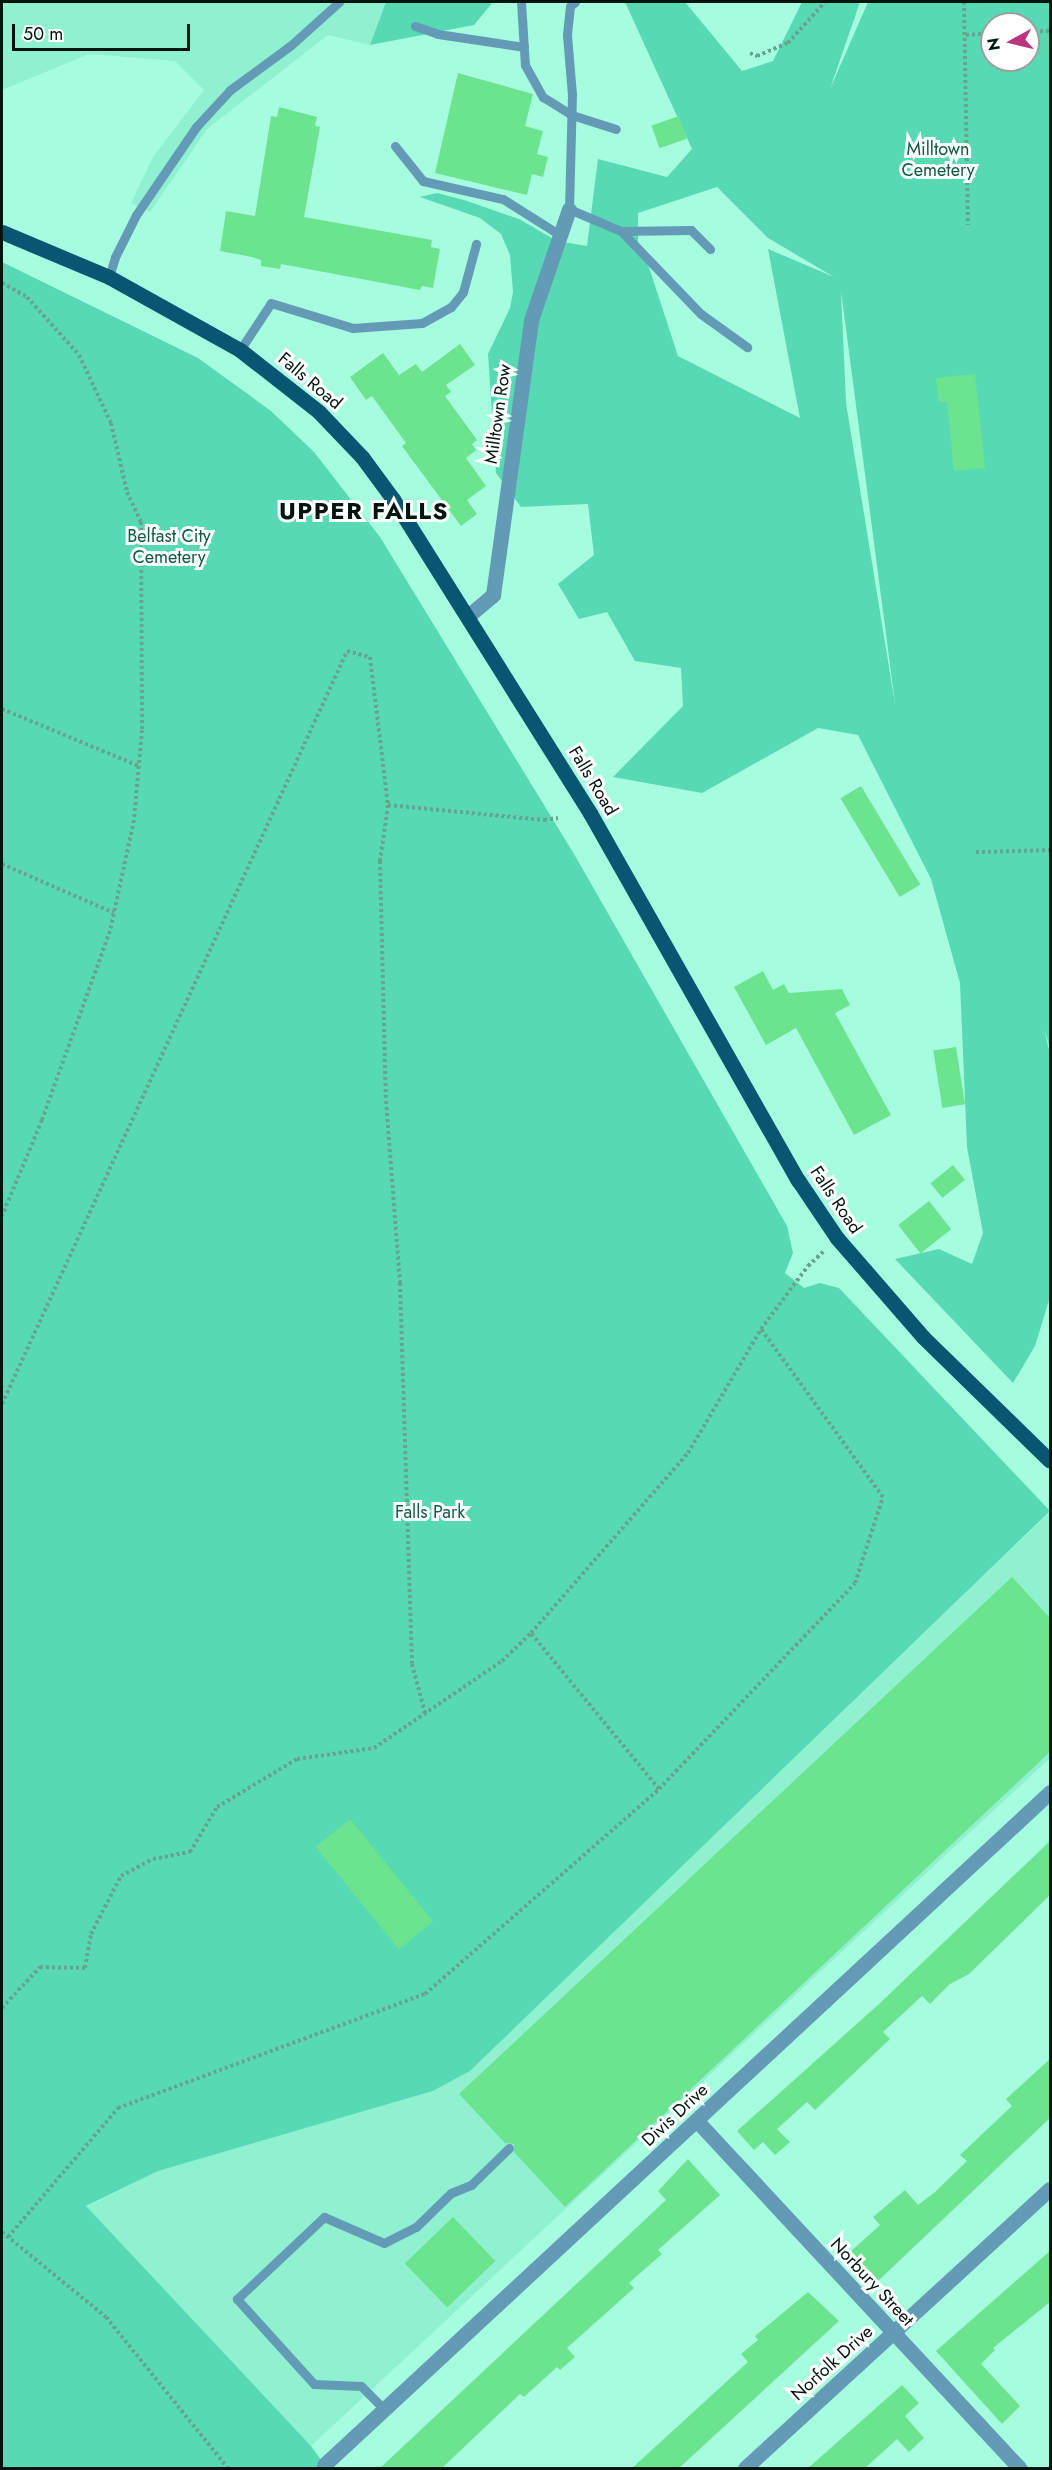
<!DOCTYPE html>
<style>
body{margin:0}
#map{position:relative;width:1052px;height:2470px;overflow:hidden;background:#a6fcdf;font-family:Jost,sans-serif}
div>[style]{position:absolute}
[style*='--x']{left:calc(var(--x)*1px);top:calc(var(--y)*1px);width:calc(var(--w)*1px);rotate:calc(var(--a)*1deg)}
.built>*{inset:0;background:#90f1d1}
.green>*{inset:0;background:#57d9b4}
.building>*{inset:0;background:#6ce48f;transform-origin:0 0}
.path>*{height:4px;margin-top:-2px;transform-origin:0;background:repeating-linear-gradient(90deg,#67a490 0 3px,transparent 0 6px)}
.lane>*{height:9px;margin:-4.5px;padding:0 4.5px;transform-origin:4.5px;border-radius:4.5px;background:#639bb7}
.street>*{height:15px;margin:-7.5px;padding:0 7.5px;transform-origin:7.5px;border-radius:7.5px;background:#639bb7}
.primary>*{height:15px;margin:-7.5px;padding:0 7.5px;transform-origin:7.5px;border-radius:7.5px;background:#095673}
span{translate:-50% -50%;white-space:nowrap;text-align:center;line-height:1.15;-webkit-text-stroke:6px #fff;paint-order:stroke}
.park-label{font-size:18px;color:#0e5947}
.street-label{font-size:18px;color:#00150e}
.district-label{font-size:24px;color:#00150e;font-weight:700;letter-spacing:1.5px}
.frame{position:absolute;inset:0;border:3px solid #00150e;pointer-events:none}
.north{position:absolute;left:980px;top:12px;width:60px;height:60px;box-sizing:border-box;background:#fff;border:2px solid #99a19f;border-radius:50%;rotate:262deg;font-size:16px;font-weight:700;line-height:24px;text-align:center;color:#00150e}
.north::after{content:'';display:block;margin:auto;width:21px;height:27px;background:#b9367e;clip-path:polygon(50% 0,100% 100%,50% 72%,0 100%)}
.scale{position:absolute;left:12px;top:24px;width:178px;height:27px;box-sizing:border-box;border:3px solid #00150e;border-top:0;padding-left:8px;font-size:18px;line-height:21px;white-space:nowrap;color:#00150e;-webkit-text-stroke:4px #fff;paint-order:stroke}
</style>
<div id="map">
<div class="built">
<div style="clip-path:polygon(2px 2px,394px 2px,370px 45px,328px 35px,207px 129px,150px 212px,131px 203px,153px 157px,204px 90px,175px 61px,89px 54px,2px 90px)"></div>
<div style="clip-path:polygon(1050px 1512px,1050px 1758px,311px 2446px,86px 2207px,158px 2171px,433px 2091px,470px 2071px)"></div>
</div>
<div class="green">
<div style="clip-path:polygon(386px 2px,493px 2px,474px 25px,370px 45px)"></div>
<div style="clip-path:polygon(evenodd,625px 2px,685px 2px,742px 71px,773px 61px,802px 2px,860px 2px,830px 89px,868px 2px,1050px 2px,1050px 1048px,1044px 1029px,1050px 1054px,1050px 1297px,1035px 1346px,1013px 1383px,895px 1259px,939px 1249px,972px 1264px,983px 1233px,967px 1147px,960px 983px,931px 879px,858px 735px,818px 728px,702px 793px,613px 777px,683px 706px,681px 668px,635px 661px,607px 612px,579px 619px,558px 584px,594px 555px,588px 504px,521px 507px,496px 473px,488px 354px,510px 308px,513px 292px,510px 255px,501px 234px,480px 218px,420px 197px,437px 193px,464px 200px,519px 219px,557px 241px,587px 246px,598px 159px,667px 177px,692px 149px,625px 2px,992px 24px,1028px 24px,1028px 60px,992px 60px,992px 24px,625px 2px,717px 187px,768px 238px,834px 277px,768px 249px,800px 418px,678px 356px,645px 255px,638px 254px,638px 213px,717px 187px,625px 2px,841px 291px,895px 703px,895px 704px,846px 403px,841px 291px)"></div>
<div style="clip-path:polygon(2px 262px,198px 358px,271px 411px,314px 452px,380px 537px,574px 854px,787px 1226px,793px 1253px,785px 1273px,804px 1288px,820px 1283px,839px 1288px,1050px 1511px,470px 2071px,433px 2091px,158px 2171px,86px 2206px,311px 2446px,327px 2468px,2px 2468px)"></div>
</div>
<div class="building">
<div style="clip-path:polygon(458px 73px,533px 94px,525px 126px,543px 131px,537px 154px,548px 157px,543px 177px,532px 174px,527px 195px,435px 173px)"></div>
<div style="clip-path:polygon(279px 107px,317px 117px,315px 126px,320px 127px,304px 217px,432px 240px,431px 247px,440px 249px,433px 288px,422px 286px,420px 290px,281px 264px,280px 269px,261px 266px,261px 260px,252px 257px,220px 251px,226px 211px,255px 216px,271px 116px,277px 117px)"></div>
<div style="left:679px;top:116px;width:24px;height:29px;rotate:71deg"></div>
<div style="clip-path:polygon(460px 344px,475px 365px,446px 385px,451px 392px,445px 396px,477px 440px,472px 444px,476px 450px,466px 458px,486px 486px,467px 500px,477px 514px,461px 526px,402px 446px,406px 443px,372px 396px,366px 400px,350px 377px,383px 353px,399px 375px,416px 364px,422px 372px)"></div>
<div style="clip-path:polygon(975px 374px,985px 468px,954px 471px,947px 402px,939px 402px,936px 378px)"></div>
<div style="left:861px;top:786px;width:115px;height:24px;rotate:59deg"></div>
<div style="clip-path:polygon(763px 971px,773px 990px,784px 984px,789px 993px,842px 989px,850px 1005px,835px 1013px,891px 1115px,854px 1135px,796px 1028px,766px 1045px,734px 987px)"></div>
<div style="left:956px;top:1047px;width:58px;height:23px;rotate:81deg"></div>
<div style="left:953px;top:1165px;width:19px;height:29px;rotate:51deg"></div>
<div style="left:929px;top:1201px;width:36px;height:39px;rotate:52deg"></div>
<div style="clip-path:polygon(1012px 1577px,1050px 1618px,1050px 1752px,565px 2207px,514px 2152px,514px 2144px,505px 2143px,459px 2094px)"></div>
<div style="left:350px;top:1819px;width:132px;height:44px;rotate:51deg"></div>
<div style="clip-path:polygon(1050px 1841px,1050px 1895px,969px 1974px,950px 1984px,930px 2004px,922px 1996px,883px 2032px,890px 2039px,815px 2110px,807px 2102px,777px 2129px,790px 2142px,775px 2155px,763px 2142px,754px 2150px,737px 2131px,879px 2004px)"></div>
<div style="clip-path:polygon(1050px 2059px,1050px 2118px,877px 2282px,850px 2252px,880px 2225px,873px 2217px,905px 2190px,918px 2205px,935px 2192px,967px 2161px,960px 2155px,1012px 2106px,1006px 2099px)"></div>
<div style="clip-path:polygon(688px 2159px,720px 2195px,658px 2250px,662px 2254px,629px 2283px,634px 2288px,567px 2348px,575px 2357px,560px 2370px,557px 2367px,524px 2397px,520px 2394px,441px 2469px,379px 2469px,666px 2200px,658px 2191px)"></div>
<div style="left:453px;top:2217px;width:61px;height:67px;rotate:46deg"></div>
<div style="clip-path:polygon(1050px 2251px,1050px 2302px,993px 2348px,995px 2350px,981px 2364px,1020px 2406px,1002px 2424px,936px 2351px)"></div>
<div style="clip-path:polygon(808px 2292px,839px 2321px,678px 2469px,631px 2469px,748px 2362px,741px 2354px,758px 2340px,755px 2336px)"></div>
<div style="clip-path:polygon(902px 2385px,919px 2403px,905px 2416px,924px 2438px,909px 2452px,897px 2439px,864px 2469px,807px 2469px)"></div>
</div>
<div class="path">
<div style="--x:964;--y:2;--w:223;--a:89"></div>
<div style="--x:1028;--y:32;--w:22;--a:-3"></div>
<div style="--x:966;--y:35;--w:26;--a:-4"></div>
<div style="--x:750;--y:53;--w:8;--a:23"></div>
<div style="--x:757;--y:56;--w:34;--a:-23"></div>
<div style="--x:788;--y:43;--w:55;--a:-47.9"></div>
<div style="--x:2;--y:283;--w:29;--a:29"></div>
<div style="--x:27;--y:297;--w:78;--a:48.1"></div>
<div style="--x:79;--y:355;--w:75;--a:64.8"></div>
<div style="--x:111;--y:423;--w:71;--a:76.9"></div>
<div style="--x:127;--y:492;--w:33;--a:65"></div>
<div style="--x:141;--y:522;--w:208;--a:89.7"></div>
<div style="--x:142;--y:730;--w:90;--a:95.1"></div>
<div style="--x:134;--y:820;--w:114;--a:102.2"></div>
<div style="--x:110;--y:931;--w:201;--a:109.8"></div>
<div style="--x:42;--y:1120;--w:104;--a:112.6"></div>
<div style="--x:2;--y:709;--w:148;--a:22.6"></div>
<div style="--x:388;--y:805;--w:157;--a:5.5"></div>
<div style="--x:544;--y:820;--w:14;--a:-8"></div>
<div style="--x:976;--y:852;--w:74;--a:-1.5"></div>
<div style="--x:2;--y:864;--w:122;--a:23.6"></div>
<div style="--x:2;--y:1404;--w:828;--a:-65.38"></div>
<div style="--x:347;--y:651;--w:24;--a:15"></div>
<div style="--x:370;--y:657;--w:149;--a:83.1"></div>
<div style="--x:388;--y:805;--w:57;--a:98.1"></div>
<div style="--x:380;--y:861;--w:240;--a:88.6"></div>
<div style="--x:386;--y:1101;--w:183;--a:85.6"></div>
<div style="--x:400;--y:1283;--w:381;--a:88.2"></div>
<div style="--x:412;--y:1664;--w:51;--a:75.1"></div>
<div style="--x:659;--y:1789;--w:284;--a:-46.4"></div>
<div style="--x:855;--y:1583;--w:90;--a:-72"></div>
<div style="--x:883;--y:1497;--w:208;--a:-126"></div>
<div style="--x:2;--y:2008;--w:56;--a:-47.2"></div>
<div style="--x:40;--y:1967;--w:45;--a:1.3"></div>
<div style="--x:85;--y:1968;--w:35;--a:-80"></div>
<div style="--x:91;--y:1934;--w:65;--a:-62.7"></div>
<div style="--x:121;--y:1876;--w:36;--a:-28"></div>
<div style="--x:153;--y:1859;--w:38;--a:-11"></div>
<div style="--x:190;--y:1852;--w:52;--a:-59"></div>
<div style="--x:217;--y:1807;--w:93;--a:-31"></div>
<div style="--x:297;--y:1759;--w:78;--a:-8.1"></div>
<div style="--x:374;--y:1748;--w:155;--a:-34.2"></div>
<div style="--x:502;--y:1661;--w:40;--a:-44"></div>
<div style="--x:531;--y:1633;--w:239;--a:-48.9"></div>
<div style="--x:688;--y:1453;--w:144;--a:-59.5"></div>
<div style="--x:761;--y:1329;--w:79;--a:-53.3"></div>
<div style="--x:808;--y:1266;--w:23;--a:-43"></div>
<div style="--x:2;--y:2232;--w:134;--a:39.3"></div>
<div style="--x:106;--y:2317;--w:194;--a:51.1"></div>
<div style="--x:8;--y:2237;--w:170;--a:-49.5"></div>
<div style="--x:118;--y:2108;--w:327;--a:-20.4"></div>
<div style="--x:425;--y:1994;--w:311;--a:-41.2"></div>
<div style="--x:659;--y:1789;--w:202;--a:-129.4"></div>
</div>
<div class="lane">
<div style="--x:521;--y:2;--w:63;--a:86.4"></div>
<div style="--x:525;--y:65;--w:37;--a:61"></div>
<div style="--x:543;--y:97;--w:34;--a:32"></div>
<div style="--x:572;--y:115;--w:46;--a:17.7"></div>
<div style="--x:575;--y:2;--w:6;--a:141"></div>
<div style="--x:570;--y:6;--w:29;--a:96"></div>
<div style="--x:567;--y:35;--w:59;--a:85.2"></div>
<div style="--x:572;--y:94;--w:115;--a:91.5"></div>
<div style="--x:569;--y:209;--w:56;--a:22.9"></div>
<div style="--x:621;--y:231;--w:115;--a:46.1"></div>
<div style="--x:701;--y:314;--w:57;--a:35.7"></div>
<div style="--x:415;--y:26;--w:24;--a:19"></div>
<div style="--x:438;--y:34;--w:87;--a:8.6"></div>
<div style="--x:395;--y:146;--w:45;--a:51.3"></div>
<div style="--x:423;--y:181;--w:82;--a:12.7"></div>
<div style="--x:503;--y:199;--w:67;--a:32.3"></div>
<div style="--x:621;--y:231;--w:70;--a:-0.8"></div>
<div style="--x:691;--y:230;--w:27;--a:45"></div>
<div style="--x:109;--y:277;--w:21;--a:-73"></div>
<div style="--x:115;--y:257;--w:47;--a:-63.4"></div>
<div style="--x:136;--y:215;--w:107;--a:-55.7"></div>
<div style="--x:196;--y:127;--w:50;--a:-47.4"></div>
<div style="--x:230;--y:90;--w:74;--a:-36.3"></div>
<div style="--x:290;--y:46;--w:66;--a:-41.9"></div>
<div style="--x:240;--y:350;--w:56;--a:-56.6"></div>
<div style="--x:271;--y:303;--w:86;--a:17"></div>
<div style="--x:353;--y:328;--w:69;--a:-4.1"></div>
<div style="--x:422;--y:323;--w:33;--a:-29"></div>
<div style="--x:451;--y:307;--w:19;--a:-51"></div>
<div style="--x:463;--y:292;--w:50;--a:-74.8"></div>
<div style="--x:384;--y:2409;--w:33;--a:-135"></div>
<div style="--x:361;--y:2386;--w:47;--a:-177.6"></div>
<div style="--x:314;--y:2384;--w:115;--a:-132.2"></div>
<div style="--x:237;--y:2299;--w:120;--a:-43.3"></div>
<div style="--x:324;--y:2217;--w:65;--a:23.4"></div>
<div style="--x:384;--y:2243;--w:36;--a:-27"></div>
<div style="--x:416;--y:2227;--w:49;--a:-44.2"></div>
<div style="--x:451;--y:2193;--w:22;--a:-22"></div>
<div style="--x:471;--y:2185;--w:53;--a:-44.2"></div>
</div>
<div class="street">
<div style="--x:468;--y:616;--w:33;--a:-40"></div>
<div style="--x:493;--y:595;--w:278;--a:-82.1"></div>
<div style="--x:531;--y:320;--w:117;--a:-71.1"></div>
<div style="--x:697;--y:2121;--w:474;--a:47.1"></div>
<div style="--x:324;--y:2465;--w:990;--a:-42.83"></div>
<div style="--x:745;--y:2468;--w:413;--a:-42.5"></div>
</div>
<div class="primary">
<div style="--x:2;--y:232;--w:116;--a:22.8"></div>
<div style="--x:109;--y:277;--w:150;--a:29.1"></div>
<div style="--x:240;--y:350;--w:100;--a:38.1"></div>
<div style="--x:319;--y:412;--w:62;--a:46.3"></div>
<div style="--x:362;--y:457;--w:52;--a:53.6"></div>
<div style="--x:393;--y:499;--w:371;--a:57.9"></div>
<div style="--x:590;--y:813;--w:422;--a:60.5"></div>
<div style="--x:798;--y:1180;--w:70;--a:56.1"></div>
<div style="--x:837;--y:1238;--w:131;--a:49"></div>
<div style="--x:923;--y:1337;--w:177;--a:44.3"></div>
</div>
<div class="park-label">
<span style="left:938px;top:160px">Milltown<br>Cemetery</span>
<span style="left:169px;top:547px">Belfast City<br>Cemetery</span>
<span style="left:430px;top:1512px">Falls Park</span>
</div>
<div class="street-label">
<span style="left:310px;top:381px;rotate:40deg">Falls Road</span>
<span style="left:498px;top:414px;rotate:-82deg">Milltown Row</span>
<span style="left:593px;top:781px;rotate:59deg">Falls Road</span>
<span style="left:836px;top:1200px;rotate:56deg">Falls Road</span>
<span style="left:675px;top:2115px;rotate:-43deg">Divis Drive</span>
<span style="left:872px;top:2282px;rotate:47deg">Norbury Street</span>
<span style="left:832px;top:2363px;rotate:-42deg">Norfolk Drive</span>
</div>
<div class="district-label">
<span style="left:364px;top:511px">UPPER FALLS</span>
</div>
<div class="frame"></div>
<div class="north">N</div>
<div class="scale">50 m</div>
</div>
